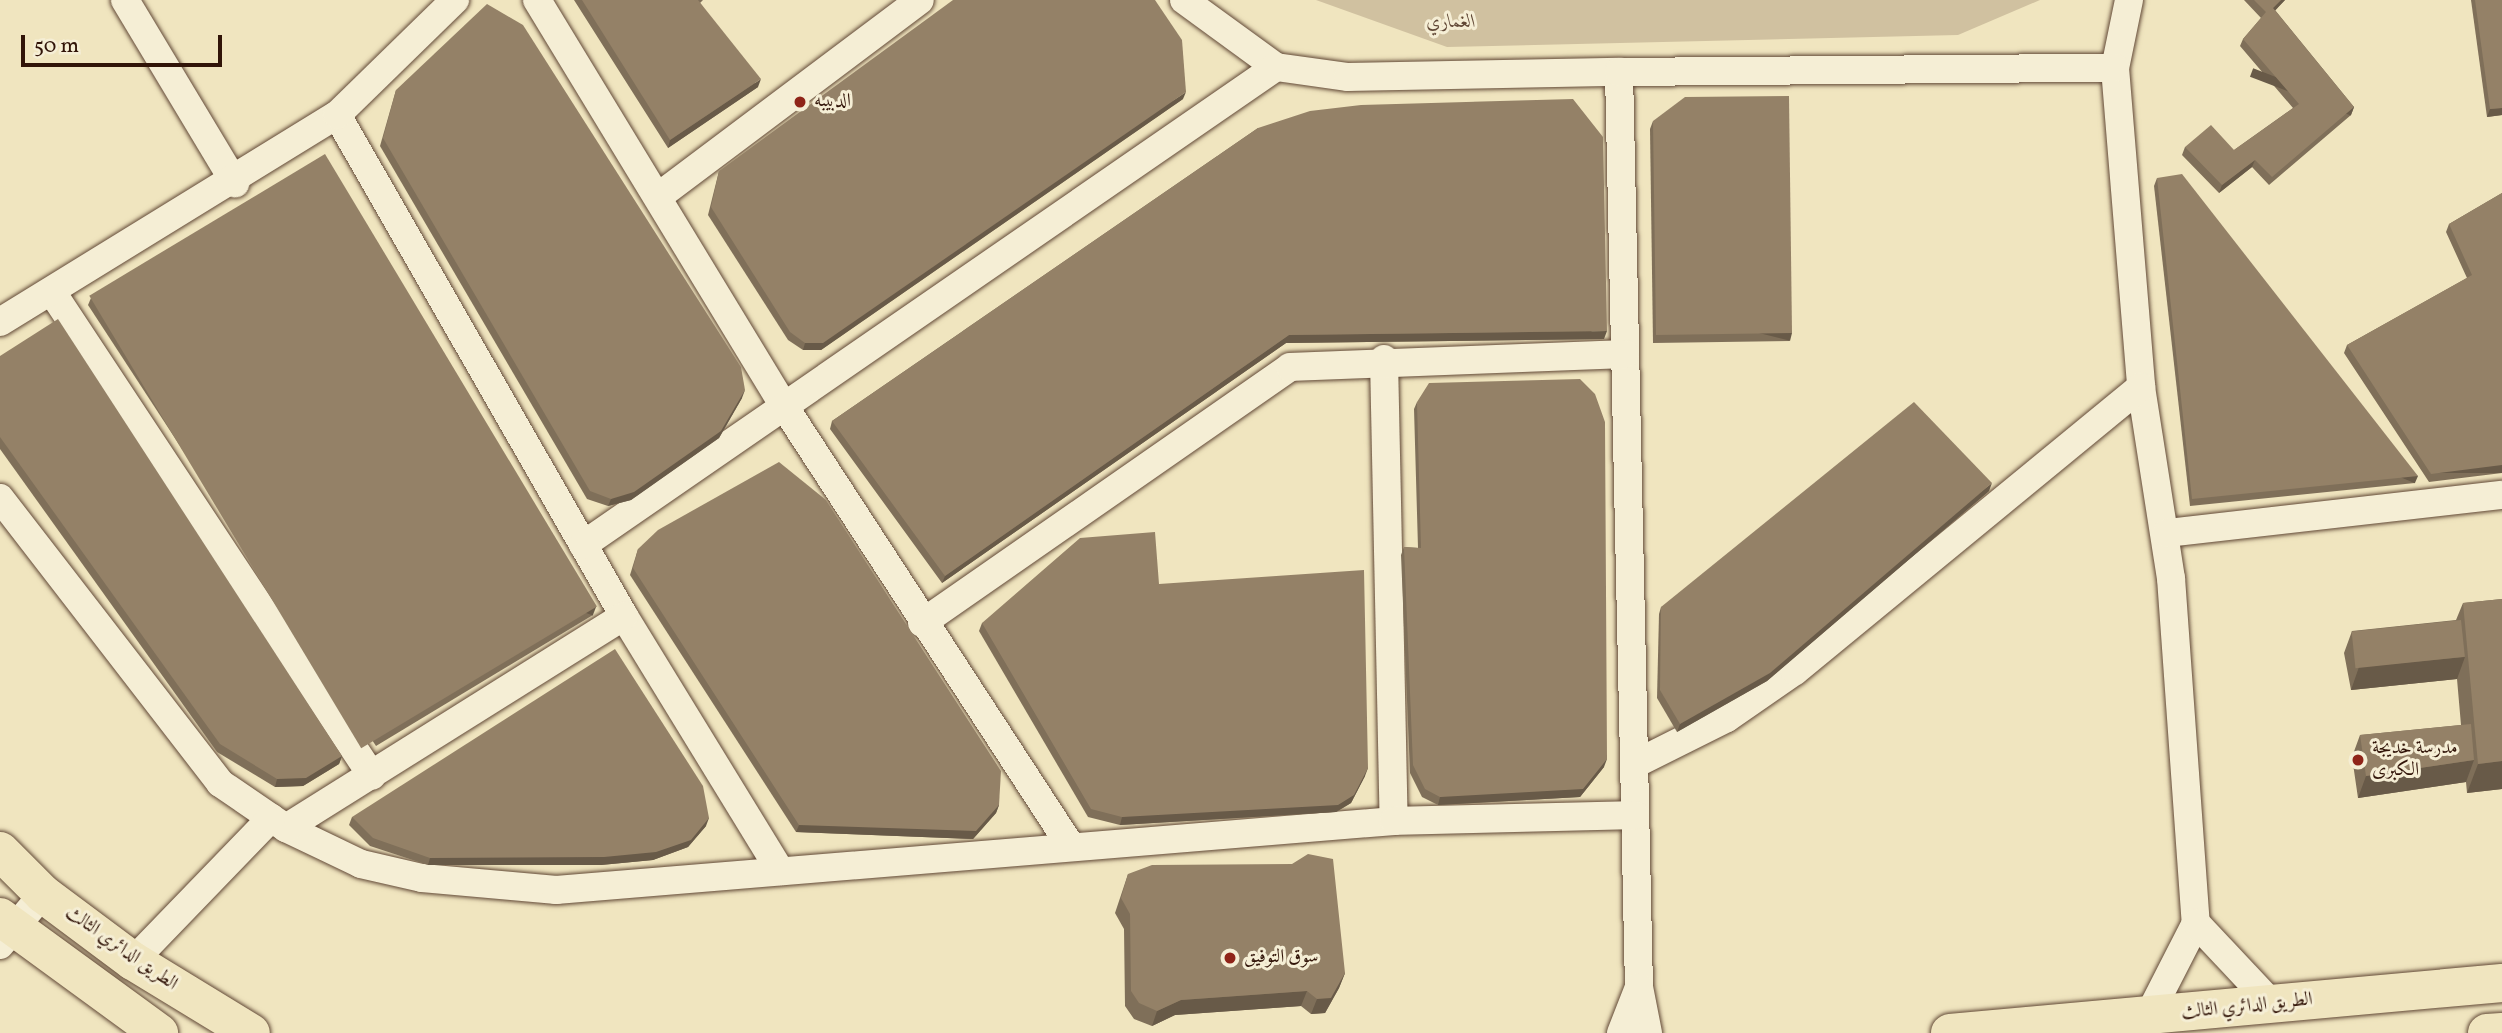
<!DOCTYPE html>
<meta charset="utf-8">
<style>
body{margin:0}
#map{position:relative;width:2502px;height:1033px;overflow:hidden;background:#f0e5bf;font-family:Vollkorn,Amiri,serif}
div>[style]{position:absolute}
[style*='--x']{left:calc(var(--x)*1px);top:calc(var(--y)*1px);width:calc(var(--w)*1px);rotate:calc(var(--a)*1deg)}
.green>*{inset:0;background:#d0c1a0}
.roads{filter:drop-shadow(0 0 2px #614836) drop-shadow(0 0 2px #614836)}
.street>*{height:28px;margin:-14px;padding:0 14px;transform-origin:14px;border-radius:14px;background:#f5eed5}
.primary>*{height:38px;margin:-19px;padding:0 19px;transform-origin:19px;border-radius:19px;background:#f0e5bf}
.wall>*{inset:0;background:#7f6f59}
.shaded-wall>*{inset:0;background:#685a48;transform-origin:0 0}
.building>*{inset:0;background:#948167;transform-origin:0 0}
.dots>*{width:19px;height:19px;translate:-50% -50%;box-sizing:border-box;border:4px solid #f5eed5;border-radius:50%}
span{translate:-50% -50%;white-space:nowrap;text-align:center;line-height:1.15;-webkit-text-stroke:6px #f5eed5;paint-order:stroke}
.park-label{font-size:19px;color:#614836;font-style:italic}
.poi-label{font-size:19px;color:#311408}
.left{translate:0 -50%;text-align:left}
.street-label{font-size:19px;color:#311408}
.scale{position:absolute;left:21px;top:35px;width:201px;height:32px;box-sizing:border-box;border:4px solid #311408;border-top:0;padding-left:9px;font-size:21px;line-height:24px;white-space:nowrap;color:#311408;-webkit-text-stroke:5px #f5eed5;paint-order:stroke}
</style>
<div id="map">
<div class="green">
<div style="clip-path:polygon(1316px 0,2040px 0,1958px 35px,1447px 47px)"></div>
</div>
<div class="roads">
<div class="street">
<div style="--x:125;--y:0;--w:214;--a:59"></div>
<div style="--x:537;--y:0;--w:479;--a:58.7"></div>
<div style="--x:786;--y:409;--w:520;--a:56.92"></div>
<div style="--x:1184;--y:0;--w:114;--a:36.1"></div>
<div style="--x:1276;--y:67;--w:73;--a:7.9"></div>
<div style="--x:1348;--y:77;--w:271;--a:-1.1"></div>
<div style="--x:1619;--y:72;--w:915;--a:88.75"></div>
<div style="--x:1639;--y:987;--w:47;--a:78.9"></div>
<div style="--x:2129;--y:0;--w:69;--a:101.6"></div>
<div style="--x:2115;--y:68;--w:320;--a:85.3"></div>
<div style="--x:2141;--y:387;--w:193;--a:81.1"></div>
<div style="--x:2171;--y:578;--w:346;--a:85.9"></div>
<div style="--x:2196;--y:923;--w:106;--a:117.1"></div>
<div style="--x:1619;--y:72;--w:496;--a:-0.5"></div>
<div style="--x:337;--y:115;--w:577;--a:60.19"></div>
<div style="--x:624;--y:616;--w:299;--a:58.5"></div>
<div style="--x:659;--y:196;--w:326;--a:-36.9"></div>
<div style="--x:52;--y:292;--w:580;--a:56.53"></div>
<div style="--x:0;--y:322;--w:395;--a:-31.6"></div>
<div style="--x:337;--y:115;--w:165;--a:-44.3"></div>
<div style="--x:1384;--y:359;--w:462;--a:88.8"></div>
<div style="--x:0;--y:498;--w:360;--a:52.3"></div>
<div style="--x:220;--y:783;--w:80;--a:34.3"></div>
<div style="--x:286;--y:828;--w:83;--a:25.6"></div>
<div style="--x:361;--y:864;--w:63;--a:12.9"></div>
<div style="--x:422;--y:878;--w:135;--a:5.1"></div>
<div style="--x:556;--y:890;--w:841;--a:-4.71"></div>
<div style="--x:1394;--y:821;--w:241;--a:-1.4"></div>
<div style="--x:2167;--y:533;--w:337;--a:-6.5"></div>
<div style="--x:583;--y:545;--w:842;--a:-34.6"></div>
<div style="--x:922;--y:623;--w:448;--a:-34.8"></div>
<div style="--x:1290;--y:367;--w:335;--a:-2.2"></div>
<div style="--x:1635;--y:764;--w:103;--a:-26.6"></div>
<div style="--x:1727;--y:718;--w:83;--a:-34.7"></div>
<div style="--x:1795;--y:671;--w:448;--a:-39.4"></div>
<div style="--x:286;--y:828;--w:399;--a:-32.1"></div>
<div style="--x:2196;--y:923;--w:110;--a:46.8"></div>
<div style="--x:0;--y:945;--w:67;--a:-49.9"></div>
<div style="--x:133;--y:961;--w:199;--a:-46"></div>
<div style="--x:1621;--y:1033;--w:49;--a:-68.6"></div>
</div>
<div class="primary">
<div style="--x:0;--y:851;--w:61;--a:45"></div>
<div style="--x:43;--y:894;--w:112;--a:36.7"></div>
<div style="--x:133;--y:961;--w:138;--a:31.4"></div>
<div style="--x:0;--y:917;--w:197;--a:36.1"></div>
<div style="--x:1950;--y:1033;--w:554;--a:-5.18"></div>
<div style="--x:2487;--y:1033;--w:15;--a:-4"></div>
</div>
</div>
<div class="wall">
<div style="clip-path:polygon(574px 0,703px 0,700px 3px,758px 87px,668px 148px)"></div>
<div style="clip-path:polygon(2244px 0,2285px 0,2275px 10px,2354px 107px,2351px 115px,2269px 185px,2252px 167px,2219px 193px,2182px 155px,2185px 147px,2234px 150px,2293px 108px,2240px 46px,2243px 39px,2261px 18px)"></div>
<div style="clip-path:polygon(2471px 0,2502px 0,2502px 115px,2487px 117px)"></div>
<div style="clip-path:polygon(396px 90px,742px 398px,719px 438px,631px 500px,608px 506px,587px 499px,380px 146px)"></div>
<div style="clip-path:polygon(1183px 99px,821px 350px,803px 350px,788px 340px,708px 215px,719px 171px)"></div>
<div style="clip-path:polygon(1653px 121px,1790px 341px,1653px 343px,1650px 129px)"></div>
<div style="clip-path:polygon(1258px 128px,1604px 339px,1286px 343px,942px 583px,830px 429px,832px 421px)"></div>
<div style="clip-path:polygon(2157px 178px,2415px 483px,2190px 506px,2154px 186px)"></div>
<div style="clip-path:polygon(2502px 193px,2502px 473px,2429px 482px,2344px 353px,2347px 345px,2467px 278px,2446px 232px,2449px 224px)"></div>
<div style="clip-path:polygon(91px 298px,593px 615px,376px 746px,88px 305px)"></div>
<div style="clip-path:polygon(0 356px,342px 756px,339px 764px,303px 786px,275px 787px,217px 752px,0 449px)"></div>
<div style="clip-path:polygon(1417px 402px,1604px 767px,1580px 797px,1438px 805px,1422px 797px,1410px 773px,1401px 555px,1404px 547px,1418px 548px,1414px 409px)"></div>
<div style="clip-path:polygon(1989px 491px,1767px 681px,1677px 732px,1657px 698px,1659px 614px,1661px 607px)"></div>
<div style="clip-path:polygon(638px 549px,999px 805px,996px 813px,973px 839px,796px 832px,630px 575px)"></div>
<div style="clip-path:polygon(1159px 584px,1365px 776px,1351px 803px,1336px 812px,1120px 825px,1088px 817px,979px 631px,982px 623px)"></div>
<div style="clip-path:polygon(2502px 599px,2502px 789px,2467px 793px,2466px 782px,2358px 798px,2352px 757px,2360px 735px,2461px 725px,2457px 679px,2351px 690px,2344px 653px,2352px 631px,2456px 620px,2463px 603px)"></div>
<div style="clip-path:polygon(352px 817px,706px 826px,688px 847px,653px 860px,601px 865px,428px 865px,370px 846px,349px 825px)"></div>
<div style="clip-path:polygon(1128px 874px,1345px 973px,1339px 988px,1325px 1013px,1311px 1014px,1301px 1006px,1175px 1015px,1152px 1026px,1134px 1019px,1125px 1006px,1124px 929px,1115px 913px)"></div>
</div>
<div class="shaded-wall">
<div style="clip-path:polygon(2281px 0,2285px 0,2271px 15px,2273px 8px)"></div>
<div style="clip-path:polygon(761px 79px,758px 87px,668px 148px,670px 140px)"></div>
<div style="clip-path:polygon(1186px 92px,1183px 99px,821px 350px,803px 350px,805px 343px)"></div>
<div style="left:2354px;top:107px;width:9px;height:108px;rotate:111deg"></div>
<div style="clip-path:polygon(2502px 108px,2502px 115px,2487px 117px,2490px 109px)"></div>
<div style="clip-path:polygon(2255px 160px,2252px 167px,2219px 193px,2222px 185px)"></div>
<div style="clip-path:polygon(1607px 331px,1604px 339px,1286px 343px,942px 583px,945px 576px,1289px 335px)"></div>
<div style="left:1792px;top:333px;width:8px;height:136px;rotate:104deg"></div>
<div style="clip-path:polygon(745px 390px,742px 398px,719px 438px,631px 500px,608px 506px,611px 499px)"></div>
<div style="left:2502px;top:465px;width:8px;height:72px;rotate:90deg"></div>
<div style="left:2418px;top:476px;width:8px;height:227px;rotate:113deg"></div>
<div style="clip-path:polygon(1992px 483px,1989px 491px,1767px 681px,1677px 732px,1680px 724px)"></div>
<div style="left:596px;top:607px;width:9px;height:253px;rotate:111deg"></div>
<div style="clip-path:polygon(2465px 657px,2457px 679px,2351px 690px,2359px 667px)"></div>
<div style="clip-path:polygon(342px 756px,339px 764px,303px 786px,275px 787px,277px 779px)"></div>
<div style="clip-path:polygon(1607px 759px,1604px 767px,1580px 797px,1438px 805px,1440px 797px)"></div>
<div style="clip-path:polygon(2474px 760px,2466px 782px,2358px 798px,2366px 776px)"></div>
<div style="clip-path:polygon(2502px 761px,2502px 789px,2467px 793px,2478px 764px)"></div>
<div style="clip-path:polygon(1368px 768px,1365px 776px,1351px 803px,1336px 812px,1120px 825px,1122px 817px)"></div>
<div style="clip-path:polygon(999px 805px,996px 813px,973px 839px,796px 832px,799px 825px)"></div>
<div style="clip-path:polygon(709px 818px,706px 826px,688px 847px,653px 860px,601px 865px,428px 865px,430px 858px)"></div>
<div style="clip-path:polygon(1345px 973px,1339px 988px,1325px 1013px,1311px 1014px,1317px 999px)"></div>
<div style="clip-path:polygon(1307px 991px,1301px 1006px,1175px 1015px,1152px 1026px,1157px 1011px,1181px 1000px)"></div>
</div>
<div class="building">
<div style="clip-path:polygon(582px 0,698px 0,761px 79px,670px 140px)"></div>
<div style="clip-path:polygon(953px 0,1155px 0,1182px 40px,1186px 92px,823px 343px,805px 343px,790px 332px,711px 207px,719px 171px)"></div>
<div style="clip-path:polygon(2254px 0,2281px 0,2273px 8px,2354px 107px,2272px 177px,2255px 160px,2222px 185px,2185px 147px,2211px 125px,2234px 150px,2299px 104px,2243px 39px,2266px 12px)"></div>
<div style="clip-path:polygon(2475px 0,2502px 0,2502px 108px,2490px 109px)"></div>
<div style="clip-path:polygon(487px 4px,523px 25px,741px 367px,745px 390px,721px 431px,634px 492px,611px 499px,590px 491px,383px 138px,396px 90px)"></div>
<div style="clip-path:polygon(1789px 96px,1792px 333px,1656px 335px,1653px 121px,1685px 97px)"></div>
<div style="clip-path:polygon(1573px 99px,1603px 137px,1607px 331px,1289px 335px,945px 576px,832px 421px,1258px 128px,1310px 111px,1361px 105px)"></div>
<div style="left:325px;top:154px;width:528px;height:275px;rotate:59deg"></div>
<div style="clip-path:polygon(2182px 174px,2418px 476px,2192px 499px,2157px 178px)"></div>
<div style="clip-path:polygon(2502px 193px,2502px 465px,2431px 474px,2347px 345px,2472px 275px,2449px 224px)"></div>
<div style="clip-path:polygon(58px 319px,342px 756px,306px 778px,277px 779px,220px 744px,0 437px,0 356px)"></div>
<div style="clip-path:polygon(1580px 379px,1595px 394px,1605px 422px,1607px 759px,1583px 789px,1440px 797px,1425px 789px,1413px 765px,1404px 547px,1421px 548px,1417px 402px,1429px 383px)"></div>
<div style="clip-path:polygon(1914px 402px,1992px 483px,1770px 673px,1680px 724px,1660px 690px,1661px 607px)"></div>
<div style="clip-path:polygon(779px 462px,826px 500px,1001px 771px,999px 805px,976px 831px,799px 825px,633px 568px,638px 549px,658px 530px)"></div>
<div style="clip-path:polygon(1155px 532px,1159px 584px,1364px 570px,1368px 768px,1354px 795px,1338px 805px,1122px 817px,1091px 809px,982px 623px,1080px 538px)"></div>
<div style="clip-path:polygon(2502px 599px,2502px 761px,2478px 764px,2463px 603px)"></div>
<div style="left:2461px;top:620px;width:37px;height:110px;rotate:84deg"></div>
<div style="clip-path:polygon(615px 649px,703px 786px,709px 818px,691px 840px,656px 852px,604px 857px,430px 858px,373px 838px,352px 817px)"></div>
<div style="clip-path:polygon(2471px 724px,2474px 760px,2366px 776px,2360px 735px)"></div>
<div style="clip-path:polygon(1308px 854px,1333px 859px,1345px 973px,1331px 998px,1317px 999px,1307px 991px,1181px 1000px,1157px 1011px,1139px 1003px,1131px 991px,1130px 914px,1121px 898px,1128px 874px,1152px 865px,1292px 864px)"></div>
</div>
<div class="dots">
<div style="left:800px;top:102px;background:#8f2418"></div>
<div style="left:2358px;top:760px;background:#8f2418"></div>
<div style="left:1230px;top:958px;background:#8f2418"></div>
</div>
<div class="park-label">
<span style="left:1451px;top:23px">الغماري</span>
</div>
<div class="poi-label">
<span class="left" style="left:814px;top:102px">الدبيبه</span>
<span class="left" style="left:2372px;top:760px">مدرسة خديجة<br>الكبرى</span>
<span class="left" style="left:1244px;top:958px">سوق التوفيق</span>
</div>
<div class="street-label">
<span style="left:121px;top:949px;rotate:35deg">الطريق الدائري الثالث</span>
<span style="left:2247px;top:1007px;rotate:-6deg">الطريق الدائري الثالث</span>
</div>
<div class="scale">50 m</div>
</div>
